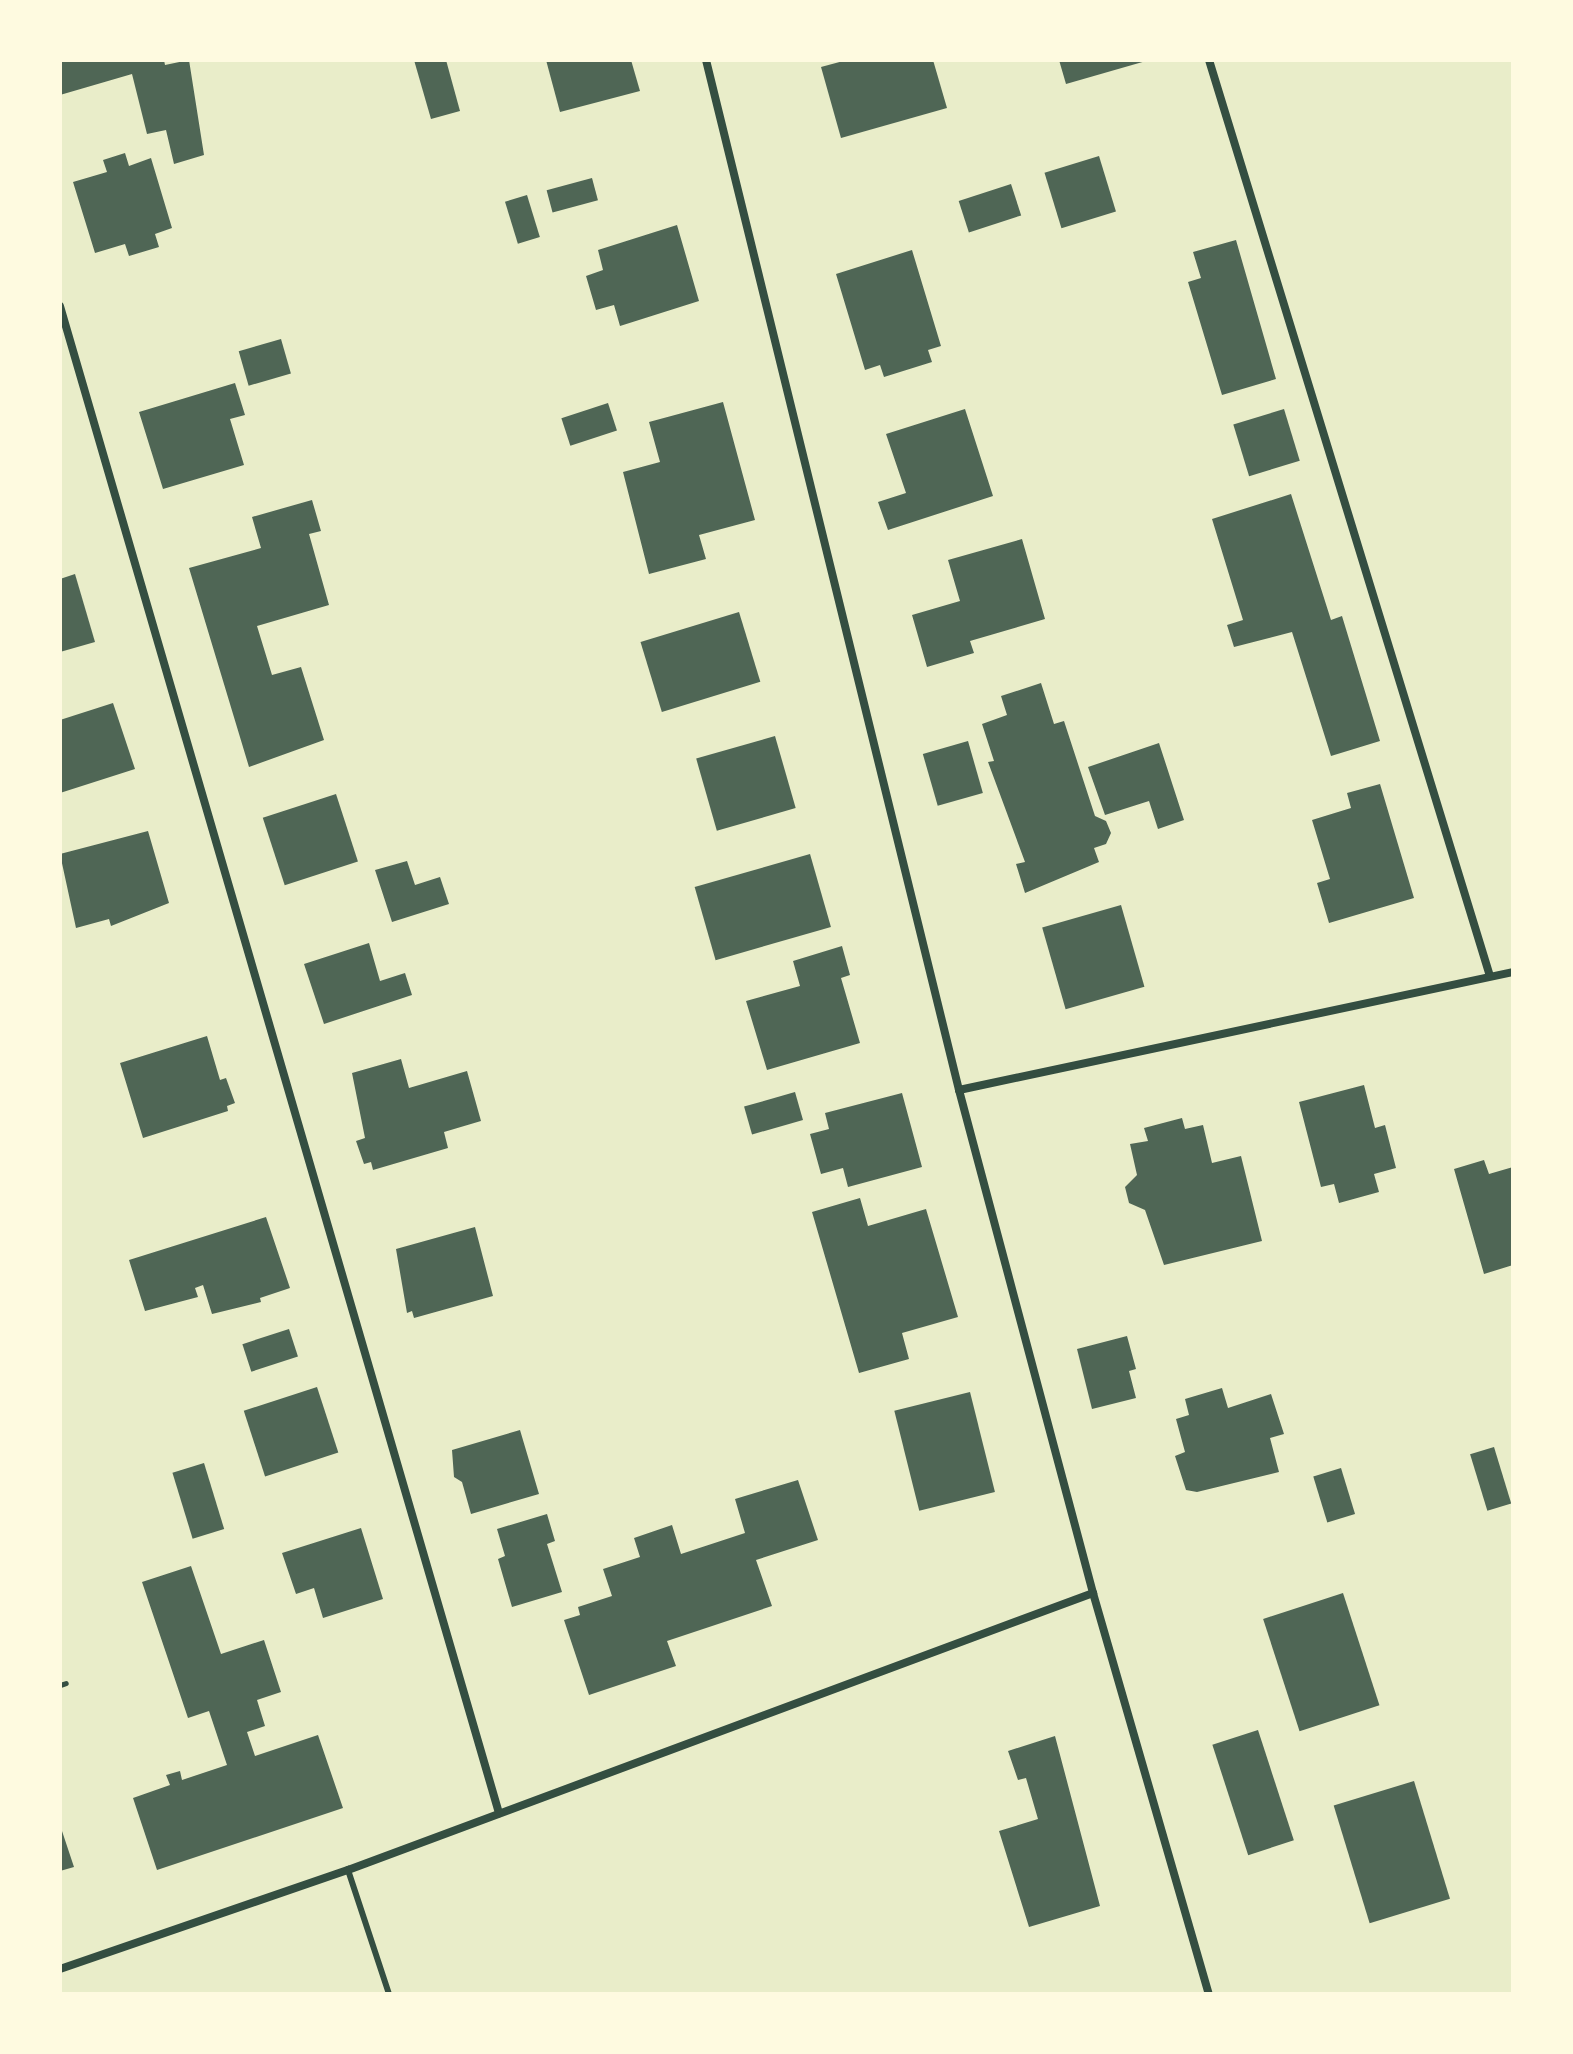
<!DOCTYPE html>
<style>
body{margin:0}
#map{position:relative;width:1573px;height:2054px;overflow:hidden;background:#e9edc9;font-family:Overpass,sans-serif}
div>[style]{position:absolute}
[style*='--x']{left:calc(var(--x)*1px);top:calc(var(--y)*1px);width:calc(var(--w)*1px);rotate:calc(var(--a)*1deg)}
.building>*{inset:0;background:#4f6655;transform-origin:0 0}
.path>*{height:5px;margin:-2.5px;padding:0 2.5px;transform-origin:2.5px;border-radius:2.5px;background:#344e41}
.service>*{height:6px;margin:-3px;padding:0 3px;transform-origin:3px;border-radius:3px;background:#344e41}
.minor>*{height:8px;margin:-4px;padding:0 4px;transform-origin:4px;border-radius:4px;background:#344e41}
span{translate:-50% -50%;white-space:nowrap;text-align:center;line-height:1.15;-webkit-text-stroke:7px #fefae0;paint-order:stroke}
.frame{position:absolute;inset:0;border:62px solid #fefae0;pointer-events:none}
</style>
<div id="map">
<div class="building">
<div style="clip-path:polygon(60px 60px,164px 60px,165px 65px,189px 60px,204px 155px,174px 164px,166px 130px,147px 134px,132px 74px,60px 95px)"></div>
<div style="clip-path:polygon(414px 60px,446px 60px,460px 111px,431px 119px)"></div>
<div style="clip-path:polygon(546px 60px,631px 60px,640px 91px,560px 112px)"></div>
<div style="clip-path:polygon(847px 60px,933px 60px,947px 108px,841px 138px,821px 67px)"></div>
<div style="clip-path:polygon(1059px 60px,1146px 60px,1146px 61px,1066px 84px)"></div>
<div style="clip-path:polygon(125px 153px,129px 166px,151px 158px,172px 228px,155px 234px,159px 247px,129px 256px,125px 244px,95px 253px,73px 182px,107px 172px,103px 160px)"></div>
<div style="left:1099px;top:156px;width:58px;height:57px;rotate:73deg"></div>
<div style="left:592px;top:178px;width:23px;height:47px;rotate:75deg"></div>
<div style="left:1011px;top:184px;width:33px;height:55px;rotate:72deg"></div>
<div style="left:527px;top:195px;width:44px;height:23px;rotate:73deg"></div>
<div style="clip-path:polygon(677px 225px,699px 301px,620px 326px,614px 305px,596px 310px,586px 276px,603px 270px,598px 250px)"></div>
<div style="clip-path:polygon(1236px 240px,1276px 379px,1222px 395px,1188px 282px,1201px 278px,1193px 252px)"></div>
<div style="clip-path:polygon(912px 250px,941px 346px,928px 350px,932px 362px,884px 377px,880px 365px,865px 370px,836px 274px)"></div>
<div style="left:281px;top:339px;width:36px;height:44px;rotate:74deg"></div>
<div style="clip-path:polygon(235px 383px,245px 415px,230px 419px,244px 465px,163px 489px,139px 412px)"></div>
<div style="clip-path:polygon(723px 402px,755px 520px,699px 535px,706px 559px,649px 574px,623px 472px,660px 462px,649px 422px)"></div>
<div style="left:608px;top:403px;width:29px;height:49px;rotate:72deg"></div>
<div style="clip-path:polygon(965px 409px,993px 496px,888px 530px,878px 502px,906px 493px,886px 434px)"></div>
<div style="left:1284px;top:409px;width:54px;height:53px;rotate:73deg"></div>
<div style="clip-path:polygon(1291px 494px,1331px 620px,1342px 616px,1380px 741px,1331px 756px,1292px 632px,1234px 647px,1227px 625px,1243px 620px,1212px 519px)"></div>
<div style="clip-path:polygon(312px 500px,321px 531px,309px 534px,329px 605px,257px 626px,272px 675px,301px 667px,324px 740px,249px 767px,189px 568px,261px 548px,252px 517px)"></div>
<div style="clip-path:polygon(1022px 539px,1045px 619px,970px 641px,974px 653px,927px 667px,912px 615px,960px 601px,948px 560px)"></div>
<div style="clip-path:polygon(75px 574px,95px 642px,60px 652px,60px 579px)"></div>
<div style="left:739px;top:612px;width:73px;height:103px;rotate:73deg"></div>
<div style="clip-path:polygon(1041px 683px,1054px 724px,1064px 721px,1095px 816px,1106px 821px,1111px 833px,1106px 844px,1094px 848px,1099px 862px,1025px 893px,1016px 864px,1025px 862px,988px 762px,994px 761px,982px 724px,1007px 715px,1001px 696px)"></div>
<div style="clip-path:polygon(113px 703px,135px 769px,60px 793px,60px 720px)"></div>
<div style="left:775px;top:736px;width:75px;height:82px;rotate:74deg"></div>
<div style="left:968px;top:741px;width:54px;height:47px;rotate:74deg"></div>
<div style="clip-path:polygon(1159px 743px,1184px 820px,1158px 829px,1149px 801px,1105px 815px,1088px 767px)"></div>
<div style="clip-path:polygon(1380px 784px,1414px 898px,1329px 923px,1317px 883px,1330px 879px,1312px 820px,1351px 808px,1347px 793px)"></div>
<div style="left:336px;top:794px;width:71px;height:77px;rotate:72deg"></div>
<div style="clip-path:polygon(148px 831px,169px 903px,111px 926px,109px 919px,76px 928px,60px 854px)"></div>
<div style="left:810px;top:854px;width:76px;height:120px;rotate:74deg"></div>
<div style="clip-path:polygon(407px 861px,415px 885px,440px 877px,449px 904px,392px 922px,375px 870px)"></div>
<div style="left:1121px;top:905px;width:85px;height:82px;rotate:74deg"></div>
<div style="clip-path:polygon(369px 943px,380px 981px,405px 973px,412px 995px,324px 1024px,304px 964px)"></div>
<div style="clip-path:polygon(842px 946px,850px 975px,841px 978px,860px 1043px,767px 1070px,746px 1001px,800px 986px,793px 961px)"></div>
<div style="clip-path:polygon(207px 1036px,220px 1080px,226px 1078px,235px 1103px,227px 1106px,228px 1111px,143px 1138px,120px 1063px)"></div>
<div style="clip-path:polygon(401px 1059px,409px 1088px,467px 1071px,481px 1121px,444px 1132px,448px 1148px,373px 1170px,371px 1162px,364px 1164px,356px 1141px,365px 1138px,352px 1073px)"></div>
<div style="clip-path:polygon(1364px 1085px,1375px 1128px,1385px 1125px,1396px 1168px,1374px 1174px,1379px 1192px,1339px 1203px,1334px 1184px,1321px 1187px,1299px 1102px)"></div>
<div style="left:795px;top:1092px;width:29px;height:53px;rotate:74deg"></div>
<div style="clip-path:polygon(902px 1093px,922px 1167px,848px 1187px,843px 1168px,821px 1174px,810px 1134px,829px 1129px,825px 1113px)"></div>
<div style="clip-path:polygon(1182px 1118px,1185px 1129px,1203px 1125px,1212px 1163px,1241px 1156px,1262px 1241px,1164px 1265px,1145px 1210px,1129px 1203px,1125px 1187px,1137px 1175px,1130px 1144px,1148px 1141px,1144px 1128px)"></div>
<div style="clip-path:polygon(1484px 1160px,1489px 1174px,1513px 1167px,1513px 1265px,1484px 1274px,1454px 1169px)"></div>
<div style="clip-path:polygon(860px 1198px,868px 1226px,926px 1209px,958px 1317px,902px 1333px,909px 1359px,859px 1373px,812px 1212px)"></div>
<div style="clip-path:polygon(266px 1217px,290px 1288px,260px 1298px,261px 1302px,212px 1314px,203px 1285px,195px 1288px,198px 1297px,145px 1311px,129px 1260px)"></div>
<div style="clip-path:polygon(475px 1227px,493px 1296px,414px 1318px,412px 1311px,407px 1313px,396px 1249px)"></div>
<div style="left:289px;top:1329px;width:29px;height:49px;rotate:72deg"></div>
<div style="clip-path:polygon(1127px 1336px,1136px 1369px,1129px 1371px,1136px 1398px,1092px 1409px,1077px 1349px)"></div>
<div style="left:317px;top:1387px;width:69px;height:77px;rotate:72deg"></div>
<div style="clip-path:polygon(1222px 1388px,1228px 1408px,1271px 1394px,1284px 1434px,1270px 1438px,1279px 1472px,1197px 1492px,1186px 1490px,1175px 1456px,1185px 1452px,1176px 1419px,1189px 1415px,1185px 1399px)"></div>
<div style="left:970px;top:1392px;width:103px;height:78px;rotate:76deg"></div>
<div style="clip-path:polygon(520px 1430px,539px 1494px,471px 1514px,462px 1482px,454px 1477px,452px 1450px)"></div>
<div style="left:1494px;top:1447px;width:59px;height:25px;rotate:73deg"></div>
<div style="left:204px;top:1463px;width:69px;height:33px;rotate:73deg"></div>
<div style="left:1341px;top:1468px;width:48px;height:29px;rotate:73deg"></div>
<div style="clip-path:polygon(798px 1480px,818px 1540px,756px 1560px,772px 1606px,667px 1641px,676px 1666px,589px 1695px,564px 1620px,580px 1615px,578px 1607px,612px 1596px,603px 1569px,640px 1557px,634px 1538px,672px 1525px,681px 1554px,745px 1533px,735px 1499px)"></div>
<div style="clip-path:polygon(547px 1514px,555px 1541px,547px 1544px,562px 1592px,512px 1607px,498px 1559px,505px 1556px,497px 1529px)"></div>
<div style="clip-path:polygon(361px 1528px,383px 1599px,323px 1618px,314px 1588px,296px 1594px,282px 1553px)"></div>
<div style="clip-path:polygon(191px 1566px,221px 1654px,264px 1640px,281px 1692px,257px 1700px,265px 1726px,247px 1732px,255px 1756px,318px 1735px,343px 1808px,157px 1870px,133px 1798px,170px 1785px,166px 1775px,180px 1771px,182px 1780px,227px 1765px,209px 1711px,188px 1718px,142px 1582px)"></div>
<div style="left:1343px;top:1593px;width:118px;height:84px;rotate:72deg"></div>
<div style="left:1258px;top:1730px;width:116px;height:48px;rotate:72deg"></div>
<div style="clip-path:polygon(1055px 1736px,1100px 1906px,1029px 1927px,999px 1831px,1038px 1819px,1026px 1778px,1018px 1780px,1008px 1751px)"></div>
<div style="left:1414px;top:1781px;width:123px;height:84px;rotate:73deg"></div>
<div style="clip-path:polygon(60px 1825px,74px 1867px,60px 1871px)"></div>
</div>
<div class="path">
<div style="--x:60;--y:1685;--w:6;--a:-18"></div>
</div>
<div class="service">
<div style="--x:348;--y:1870;--w:131;--a:71.7"></div>
</div>
<div class="minor">
<div style="--x:706;--y:60;--w:1061;--a:76.2"></div>
<div style="--x:959;--y:1090;--w:521;--a:75.08"></div>
<div style="--x:1093;--y:1593;--w:417;--a:73.9"></div>
<div style="--x:1209;--y:60;--w:955;--a:72.95"></div>
<div style="--x:60;--y:306;--w:1570;--a:73.76"></div>
<div style="--x:959;--y:1090;--w:566;--a:-12.02"></div>
<div style="--x:60;--y:1969;--w:305;--a:-19"></div>
<div style="--x:348;--y:1870;--w:795;--a:-20.4"></div>
</div>
<div class="frame"></div>
</div>
